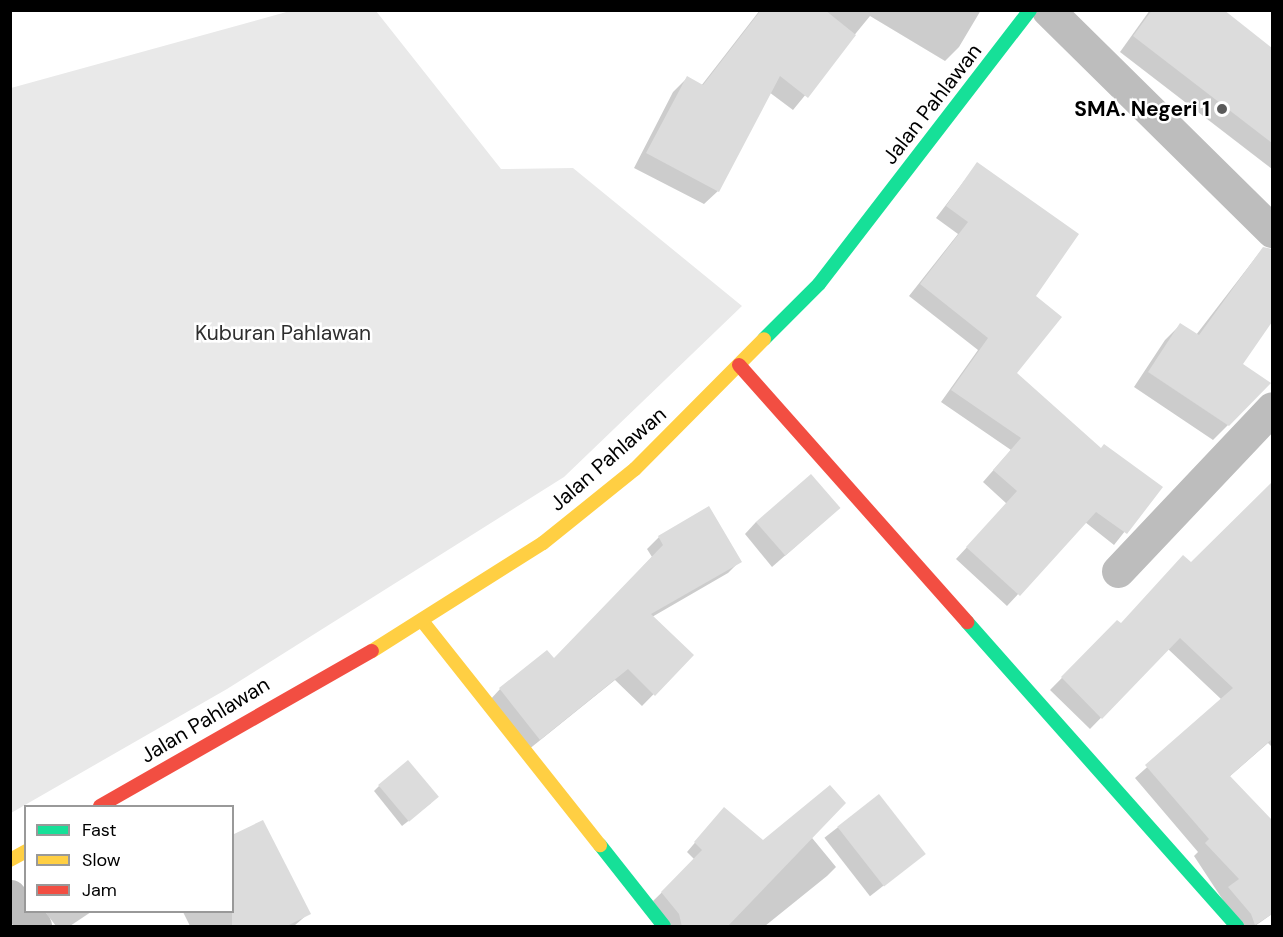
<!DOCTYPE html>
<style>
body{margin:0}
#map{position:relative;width:1283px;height:937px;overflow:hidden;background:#fff;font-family:"DM Sans",sans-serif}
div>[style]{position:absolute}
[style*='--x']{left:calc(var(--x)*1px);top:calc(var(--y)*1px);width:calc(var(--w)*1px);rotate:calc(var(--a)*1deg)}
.green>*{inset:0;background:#e9e9e9}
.shadow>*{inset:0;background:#0003;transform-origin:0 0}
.building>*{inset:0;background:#dcdcdc;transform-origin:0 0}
.street>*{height:33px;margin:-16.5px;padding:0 16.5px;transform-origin:16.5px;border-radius:16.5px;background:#bdbdbd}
.fast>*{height:14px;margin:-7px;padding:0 7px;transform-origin:7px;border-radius:7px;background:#16e098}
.slow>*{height:14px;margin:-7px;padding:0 7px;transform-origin:7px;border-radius:7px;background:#ffcf43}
.jam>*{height:14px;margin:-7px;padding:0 7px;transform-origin:7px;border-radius:7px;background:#f24e42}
.dots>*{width:16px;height:16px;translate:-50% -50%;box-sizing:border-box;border:3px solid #fff;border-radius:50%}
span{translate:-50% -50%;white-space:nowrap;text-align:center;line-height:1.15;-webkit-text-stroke:5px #fff;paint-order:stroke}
.street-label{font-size:21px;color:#000}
.poi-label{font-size:21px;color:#000;font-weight:700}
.right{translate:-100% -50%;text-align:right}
.park-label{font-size:21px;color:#2e2e2e}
.frame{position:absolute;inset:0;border:12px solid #000;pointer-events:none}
.legend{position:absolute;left:24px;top:805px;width:210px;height:108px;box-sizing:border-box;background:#fff;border:2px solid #999;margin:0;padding:8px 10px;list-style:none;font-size:18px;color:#000}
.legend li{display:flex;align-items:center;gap:12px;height:30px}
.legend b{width:30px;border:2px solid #999}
</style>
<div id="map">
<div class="green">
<div style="clip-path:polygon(290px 11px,376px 11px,501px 169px,573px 168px,742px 306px,564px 477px,227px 689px,11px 813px,11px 88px)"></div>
</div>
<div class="shadow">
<div style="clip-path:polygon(760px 10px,981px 10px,959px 47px,945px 61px,870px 16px,793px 110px,769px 92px,718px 191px,704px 204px,634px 168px,673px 92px,687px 78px,701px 86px)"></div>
<div style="clip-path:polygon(1150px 10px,1221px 10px,1272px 50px,1272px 169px,1120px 52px)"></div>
<div style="clip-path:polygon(977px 164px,1033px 297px,1015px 373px,1100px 450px,1160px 487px,1114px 545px,1085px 522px,1007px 606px,956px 559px,1007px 504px,983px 482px,1011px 450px,941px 402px,978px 350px,909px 296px,958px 234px,936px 218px)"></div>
<div style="clip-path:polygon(1263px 248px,1272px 250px,1272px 319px,1240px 365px,1269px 384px,1213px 440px,1134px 387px,1165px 340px,1180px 325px,1196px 335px)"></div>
<div style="clip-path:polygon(1257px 500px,1272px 516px,1272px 617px,1258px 631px,1272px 645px,1272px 747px,1268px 743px,1229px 777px,1272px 822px,1272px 832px,1263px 841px,1272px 854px,1272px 914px,1255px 926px,1240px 926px,1194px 856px,1198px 852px,1135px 778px,1222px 700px,1168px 649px,1090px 729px,1050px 690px,1117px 622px,1120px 625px,1191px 564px)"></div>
<div style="clip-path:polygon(827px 519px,772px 567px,745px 534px,756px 522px)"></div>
<div style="clip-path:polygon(659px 537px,740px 561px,728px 573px,652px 617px,692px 655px,642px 706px,615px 680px,528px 750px,489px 701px,500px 689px,554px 660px,652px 557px,647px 549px)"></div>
<div style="clip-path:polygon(379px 786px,431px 803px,402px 826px,374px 791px)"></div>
<div style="left:878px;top:796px;width:74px;height:68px;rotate:52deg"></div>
<div style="clip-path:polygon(794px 816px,836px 867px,827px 876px,765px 926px,671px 926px,653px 901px,695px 860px,687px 852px,716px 818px,763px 842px)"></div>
<div style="clip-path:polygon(45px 912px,91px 912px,70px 926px,56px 926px)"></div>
<div style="clip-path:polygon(183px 912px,232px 912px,309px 913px,294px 926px,190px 926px)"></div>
</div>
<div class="building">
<div style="clip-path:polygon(761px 10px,825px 10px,856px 35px,808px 98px,780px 76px,719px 192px,646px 153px,687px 76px,703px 85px)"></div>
<div style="clip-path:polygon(1152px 10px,1224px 10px,1272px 48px,1272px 143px,1133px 36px)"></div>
<div style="clip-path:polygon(977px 162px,1079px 234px,1036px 296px,1062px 317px,1017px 373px,1101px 448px,1104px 444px,1163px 487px,1127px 534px,1096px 512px,1020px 596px,966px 547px,1017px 491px,993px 470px,1021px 438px,951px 390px,988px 338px,920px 284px,968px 222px,946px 206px)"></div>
<div style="clip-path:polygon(1263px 247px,1272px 249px,1272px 322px,1243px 364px,1271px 383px,1229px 426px,1148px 372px,1180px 323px,1199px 335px)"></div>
<div style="left:811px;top:474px;width:45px;height:73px;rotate:49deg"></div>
<div style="clip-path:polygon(1272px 482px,1272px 739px,1230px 776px,1272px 820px,1272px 914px,1255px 925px,1251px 914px,1228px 887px,1239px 879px,1205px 843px,1209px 839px,1145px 765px,1233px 688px,1180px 638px,1102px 719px,1061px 677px,1117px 620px,1121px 623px,1183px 555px,1191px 562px)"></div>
<div style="clip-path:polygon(709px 506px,742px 562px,651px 614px,694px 655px,655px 696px,628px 669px,540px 740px,499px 688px,547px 650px,554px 658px,663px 545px,658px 536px)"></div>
<div style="left:408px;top:760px;width:48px;height:39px;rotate:50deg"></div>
<div style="clip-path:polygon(830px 785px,846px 803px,727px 927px,682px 927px,679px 914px,661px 892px,702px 850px,694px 842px,724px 807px,763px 840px)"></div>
<div style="left:879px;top:794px;width:76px;height:53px;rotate:52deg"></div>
<div style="clip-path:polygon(263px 820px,311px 914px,285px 927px,232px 927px,232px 835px)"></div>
</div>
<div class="street">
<div style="--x:1048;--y:10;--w:315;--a:44.6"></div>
<div style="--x:1118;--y:571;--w:224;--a:-46.6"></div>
<div style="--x:10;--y:896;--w:39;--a:50"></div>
</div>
<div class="fast">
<div style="--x:764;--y:339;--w:78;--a:-45"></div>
<div style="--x:819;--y:284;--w:346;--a:-52.4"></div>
<div style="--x:967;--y:622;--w:407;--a:48.4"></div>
<div style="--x:600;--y:845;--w:103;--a:51.7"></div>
</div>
<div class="slow">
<div style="--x:423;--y:622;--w:285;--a:51.6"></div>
<div style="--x:372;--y:651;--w:202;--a:-32.3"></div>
<div style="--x:543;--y:543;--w:118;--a:-38.8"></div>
<div style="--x:635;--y:469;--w:183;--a:-45.2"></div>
<div style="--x:10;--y:860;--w:18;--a:-29"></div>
</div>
<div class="jam">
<div style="--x:739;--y:365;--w:344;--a:48.4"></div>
<div style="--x:100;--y:806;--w:313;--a:-29.7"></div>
</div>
<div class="dots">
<div style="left:1222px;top:109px;background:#595959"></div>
</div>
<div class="street-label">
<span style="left:932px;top:104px;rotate:-52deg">Jalan Pahlawan</span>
<span style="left:608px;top:459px;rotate:-41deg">Jalan Pahlawan</span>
<span style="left:205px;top:720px;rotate:-31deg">Jalan Pahlawan</span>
</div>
<div class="poi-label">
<span class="right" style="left:1210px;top:109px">SMA. Negeri 1</span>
</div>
<div class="park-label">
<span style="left:283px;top:333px">Kuburan Pahlawan</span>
</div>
<div class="frame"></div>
<ul class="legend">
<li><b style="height:8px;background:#16e098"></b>Fast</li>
<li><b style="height:8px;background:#ffcf43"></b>Slow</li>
<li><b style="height:8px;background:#f24e42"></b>Jam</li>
</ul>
</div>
